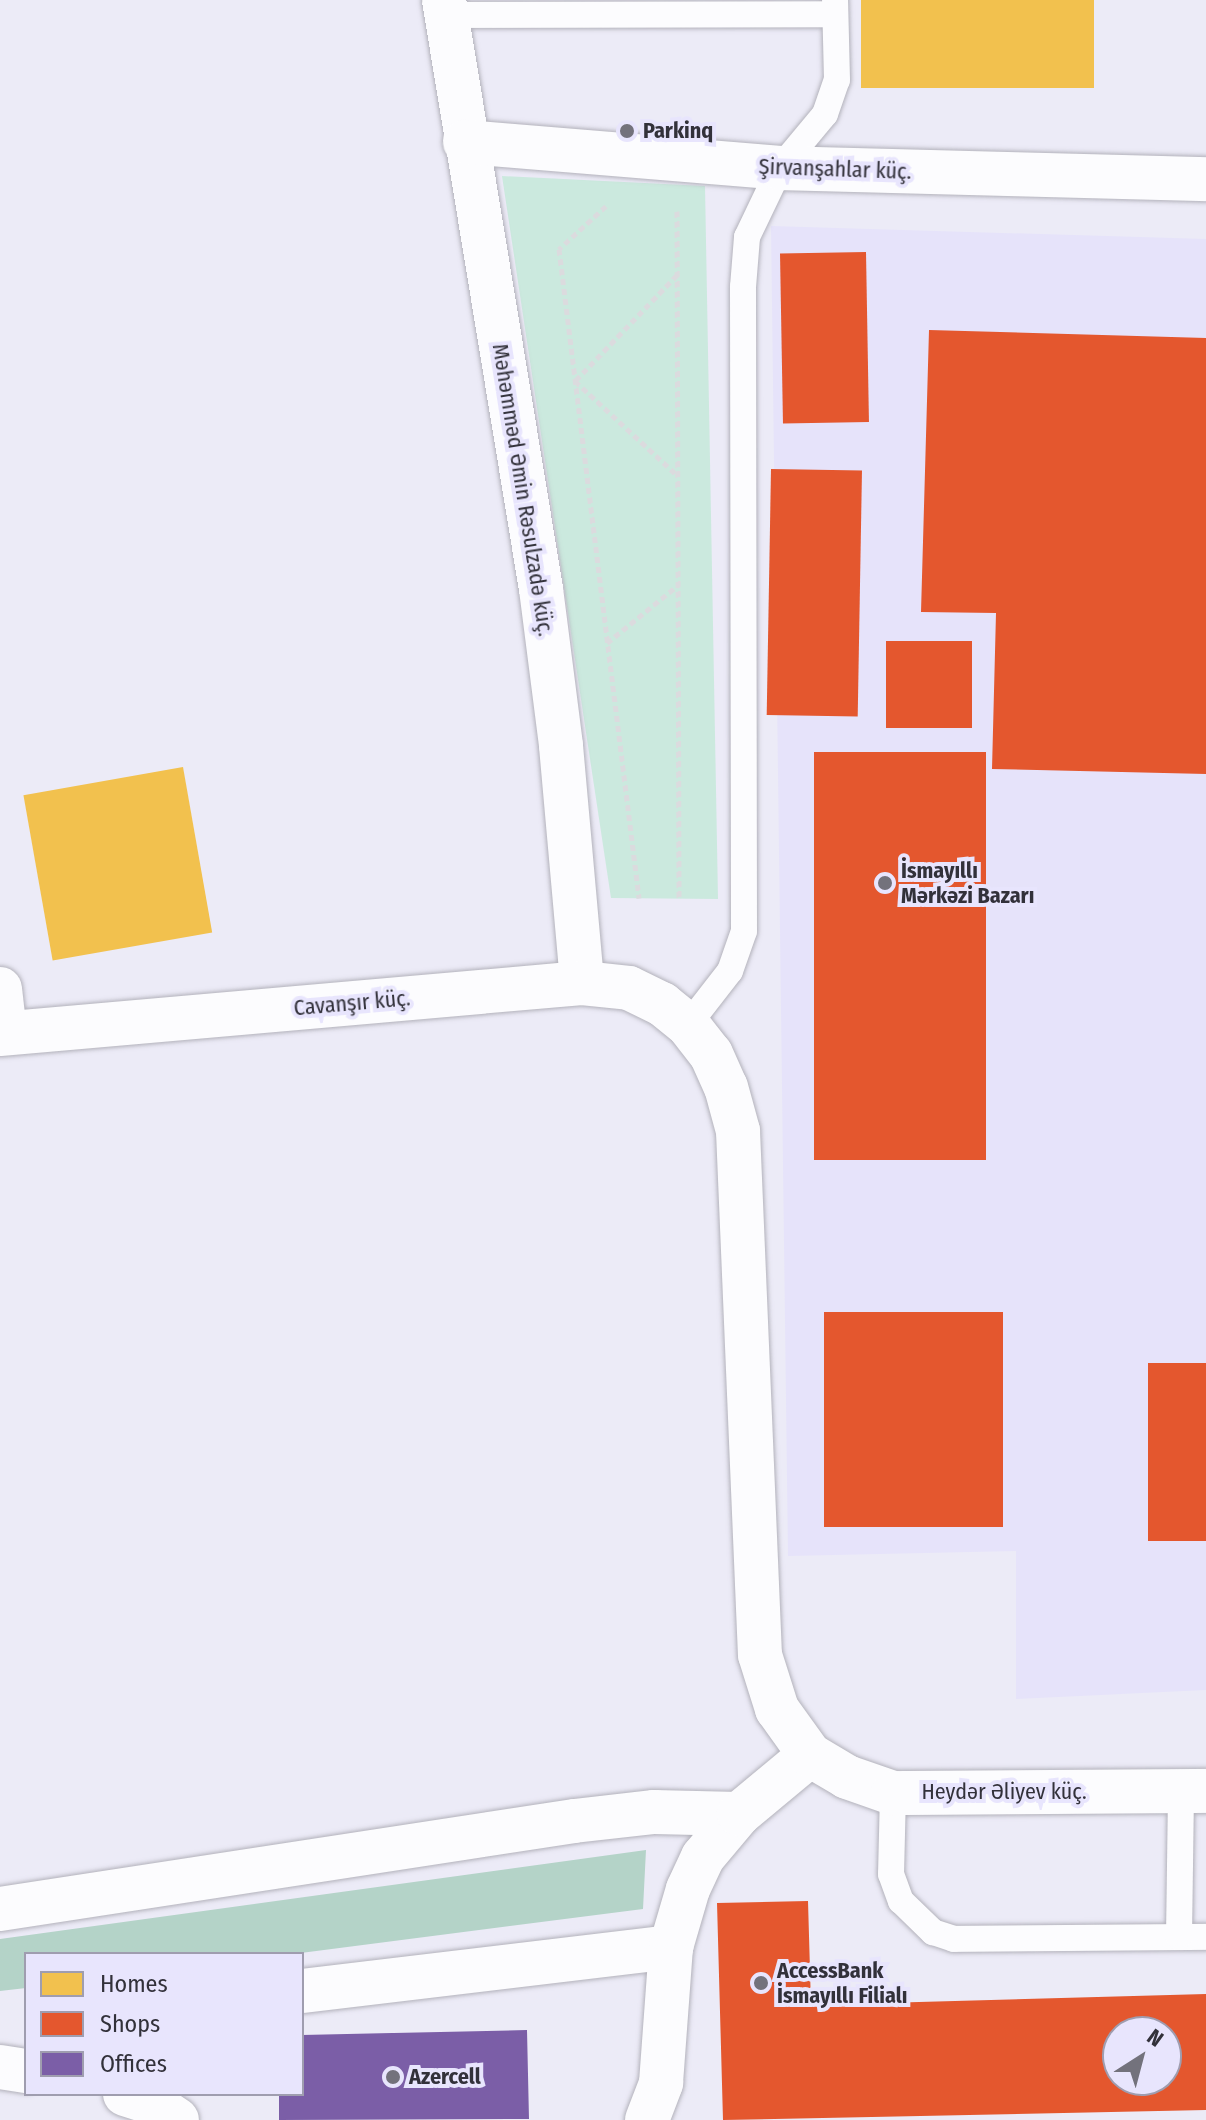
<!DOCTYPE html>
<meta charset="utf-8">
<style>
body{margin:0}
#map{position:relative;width:1206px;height:2120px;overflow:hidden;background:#ecebf7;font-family:"Fira Sans Condensed",sans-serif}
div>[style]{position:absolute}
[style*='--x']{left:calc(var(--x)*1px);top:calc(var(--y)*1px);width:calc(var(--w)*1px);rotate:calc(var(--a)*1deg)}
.built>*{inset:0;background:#e6e3fa}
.green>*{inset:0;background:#cbe9de}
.forest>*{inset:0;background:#b4d3c8}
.homes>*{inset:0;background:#f2c14e;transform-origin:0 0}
.shops>*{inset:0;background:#e4572e;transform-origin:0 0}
.offices>*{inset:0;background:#7b5ea7}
.path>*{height:5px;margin-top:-2.5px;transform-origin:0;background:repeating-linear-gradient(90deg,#dbdbde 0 6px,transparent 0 10px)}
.roads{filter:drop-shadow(0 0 2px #b3b2bb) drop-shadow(0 0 2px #b3b2bb)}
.service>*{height:26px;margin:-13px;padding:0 13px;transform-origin:13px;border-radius:13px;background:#fcfcfe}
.minor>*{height:44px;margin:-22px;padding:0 22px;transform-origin:22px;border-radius:22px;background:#fcfcfe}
.tertiary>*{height:44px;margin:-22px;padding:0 22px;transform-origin:22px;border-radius:22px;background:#fcfcfe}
.secondary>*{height:44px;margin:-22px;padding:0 22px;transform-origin:22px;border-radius:22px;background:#fcfcfe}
.dots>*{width:22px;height:22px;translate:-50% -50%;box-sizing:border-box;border:4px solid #e8e5fd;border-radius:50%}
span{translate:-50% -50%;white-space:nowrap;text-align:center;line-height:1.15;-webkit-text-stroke:8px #e8e5fd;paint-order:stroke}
.poi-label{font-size:22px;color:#32313a;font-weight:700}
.left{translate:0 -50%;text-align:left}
.street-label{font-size:22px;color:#32313a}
.legend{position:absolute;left:24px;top:1952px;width:280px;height:144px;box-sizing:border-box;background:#e8e5fd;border:2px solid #9f9daf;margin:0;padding:10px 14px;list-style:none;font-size:24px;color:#32313a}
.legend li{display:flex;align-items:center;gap:16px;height:40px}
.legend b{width:40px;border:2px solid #9f9daf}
.north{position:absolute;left:1102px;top:2016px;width:80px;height:80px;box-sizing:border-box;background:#e8e5fd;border:2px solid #9f9daf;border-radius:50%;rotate:36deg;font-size:22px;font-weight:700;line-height:32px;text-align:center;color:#32313a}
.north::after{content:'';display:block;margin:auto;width:28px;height:36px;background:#73727c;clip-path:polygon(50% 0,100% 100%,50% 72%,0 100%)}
</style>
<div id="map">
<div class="built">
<div style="clip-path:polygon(771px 226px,1206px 239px,1206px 1690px,1016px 1699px,1016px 1551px,788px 1556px)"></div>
</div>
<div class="green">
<div style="clip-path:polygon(502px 176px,705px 186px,718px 899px,611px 898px)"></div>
</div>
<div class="forest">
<div style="clip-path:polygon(646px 1850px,643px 1909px,293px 1954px,26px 1954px,26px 1988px,0 1991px,0 1939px)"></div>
</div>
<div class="homes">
<div style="left:861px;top:0;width:233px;height:88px"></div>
<div style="left:183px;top:767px;width:168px;height:162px;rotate:80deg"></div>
</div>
<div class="shops">
<div style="left:866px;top:252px;width:170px;height:86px;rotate:89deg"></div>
<div style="clip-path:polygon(929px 330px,1206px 338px,1206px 774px,992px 769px,996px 613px,921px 612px)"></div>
<div style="left:771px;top:469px;width:91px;height:246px;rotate:1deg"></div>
<div style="left:972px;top:641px;width:87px;height:86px;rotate:90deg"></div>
<div style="left:814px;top:752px;width:172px;height:408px"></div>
<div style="left:824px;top:1312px;width:179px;height:215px"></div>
<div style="left:1206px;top:1363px;width:178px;height:58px;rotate:90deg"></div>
<div style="clip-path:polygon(evenodd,808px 1901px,811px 2005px,1206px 1994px,1206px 2110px,723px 2120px,717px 1903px,808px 1901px,1118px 2032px,1166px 2032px,1166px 2080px,1118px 2080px,1118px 2032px)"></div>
</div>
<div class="offices">
<div style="clip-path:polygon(527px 2030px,529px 2119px,279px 2120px,279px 2094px,302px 2094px,302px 2035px)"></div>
</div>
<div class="path">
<div style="--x:606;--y:206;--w:64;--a:137.5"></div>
<div style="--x:559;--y:249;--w:654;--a:82.97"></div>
<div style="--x:677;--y:211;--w:687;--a:89.83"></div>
<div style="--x:677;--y:275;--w:147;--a:133.9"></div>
<div style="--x:575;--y:381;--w:140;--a:42.7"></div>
<div style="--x:607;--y:643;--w:92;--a:-39.2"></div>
</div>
<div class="roads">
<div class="service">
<div style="--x:446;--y:15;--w:389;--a:-0.1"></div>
<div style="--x:688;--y:1025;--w:68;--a:-52.1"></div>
<div style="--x:730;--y:971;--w:42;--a:-70.7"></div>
<div style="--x:744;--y:931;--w:644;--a:-90.09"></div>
<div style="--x:743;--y:287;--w:50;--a:-85.4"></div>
<div style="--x:747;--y:237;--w:76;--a:-64.4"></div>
<div style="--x:780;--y:168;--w:70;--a:-50.2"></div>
<div style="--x:825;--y:114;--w:36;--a:-71"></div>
<div style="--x:837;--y:80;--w:80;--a:-91.4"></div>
<div style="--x:893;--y:1793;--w:81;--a:91.4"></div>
<div style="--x:891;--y:1874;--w:29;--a:70"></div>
<div style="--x:901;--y:1901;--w:45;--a:44.1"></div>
<div style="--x:933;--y:1932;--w:22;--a:18"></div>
<div style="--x:954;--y:1939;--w:252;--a:-0.5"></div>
<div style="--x:1179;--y:1937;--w:146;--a:-89.2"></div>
</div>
<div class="minor">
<div style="--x:444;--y:0;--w:597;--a:80.65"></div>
<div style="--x:541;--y:589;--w:158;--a:82.7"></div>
<div style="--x:561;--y:746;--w:238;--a:84.9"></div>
<div style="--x:465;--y:142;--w:316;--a:4.7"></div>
<div style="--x:780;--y:168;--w:426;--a:1.5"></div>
<div style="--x:0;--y:989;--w:44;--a:83.5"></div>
</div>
<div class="tertiary">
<div style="--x:0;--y:1909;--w:581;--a:-8.72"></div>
<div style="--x:574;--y:1821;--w:81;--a:-6.4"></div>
<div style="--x:654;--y:1812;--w:85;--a:1.3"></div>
<div style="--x:302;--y:1991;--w:372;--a:-6.8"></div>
<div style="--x:0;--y:2067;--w:26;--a:9"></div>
<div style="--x:125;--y:2094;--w:28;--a:18"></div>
<div style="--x:152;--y:2103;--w:30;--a:34"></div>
<div style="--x:647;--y:2120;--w:40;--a:-69"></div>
<div style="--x:661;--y:2083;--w:136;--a:-85.8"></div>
<div style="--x:671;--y:1947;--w:60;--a:-73.7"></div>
<div style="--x:688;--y:1889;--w:35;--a:-65"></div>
<div style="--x:703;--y:1857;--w:56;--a:-50.1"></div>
<div style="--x:739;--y:1814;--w:92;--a:-39.7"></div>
</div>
<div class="secondary">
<div style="--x:0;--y:1034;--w:584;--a:-5.01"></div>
<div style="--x:582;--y:983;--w:47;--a:6.1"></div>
<div style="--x:629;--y:988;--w:37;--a:26"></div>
<div style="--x:662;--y:1004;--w:33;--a:39"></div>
<div style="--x:688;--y:1025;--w:37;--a:52"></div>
<div style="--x:711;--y:1054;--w:36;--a:66"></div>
<div style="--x:726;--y:1087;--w:46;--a:74.7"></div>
<div style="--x:738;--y:1131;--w:524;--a:87.6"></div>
<div style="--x:760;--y:1655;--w:57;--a:72.5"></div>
<div style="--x:777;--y:1709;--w:57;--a:54.3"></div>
<div style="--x:810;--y:1755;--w:43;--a:30.7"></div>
<div style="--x:847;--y:1777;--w:49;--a:19.2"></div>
<div style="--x:893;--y:1793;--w:313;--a:-0.4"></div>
</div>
</div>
<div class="dots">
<div style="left:627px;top:131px;background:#73727c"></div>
<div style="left:885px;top:883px;background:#73727c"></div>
<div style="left:761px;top:1983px;background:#73727c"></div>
<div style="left:393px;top:2077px;background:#73727c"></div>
</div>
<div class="poi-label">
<span class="left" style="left:643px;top:131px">Parkinq</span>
<span class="left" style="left:901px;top:883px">İsmayıllı<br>Mərkəzi Bazarı</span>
<span class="left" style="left:777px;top:1983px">AccessBank<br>İsmayıllı Filialı</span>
<span class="left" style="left:409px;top:2077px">Azercell</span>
</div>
<div class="street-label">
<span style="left:835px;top:169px;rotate:2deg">Şirvanşahlar küç.</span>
<span style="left:523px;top:490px;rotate:81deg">Məhəmməd Əmin Rəsulzadə küç.</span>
<span style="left:352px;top:1003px;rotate:-5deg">Cavanşır küç.</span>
<span style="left:1004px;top:1792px">Heydər Əliyev küç.</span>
</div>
<ul class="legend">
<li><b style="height:22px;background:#f2c14e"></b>Homes</li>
<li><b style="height:22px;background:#e4572e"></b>Shops</li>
<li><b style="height:22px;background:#7b5ea7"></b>Offices</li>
</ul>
<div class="north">N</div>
</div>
